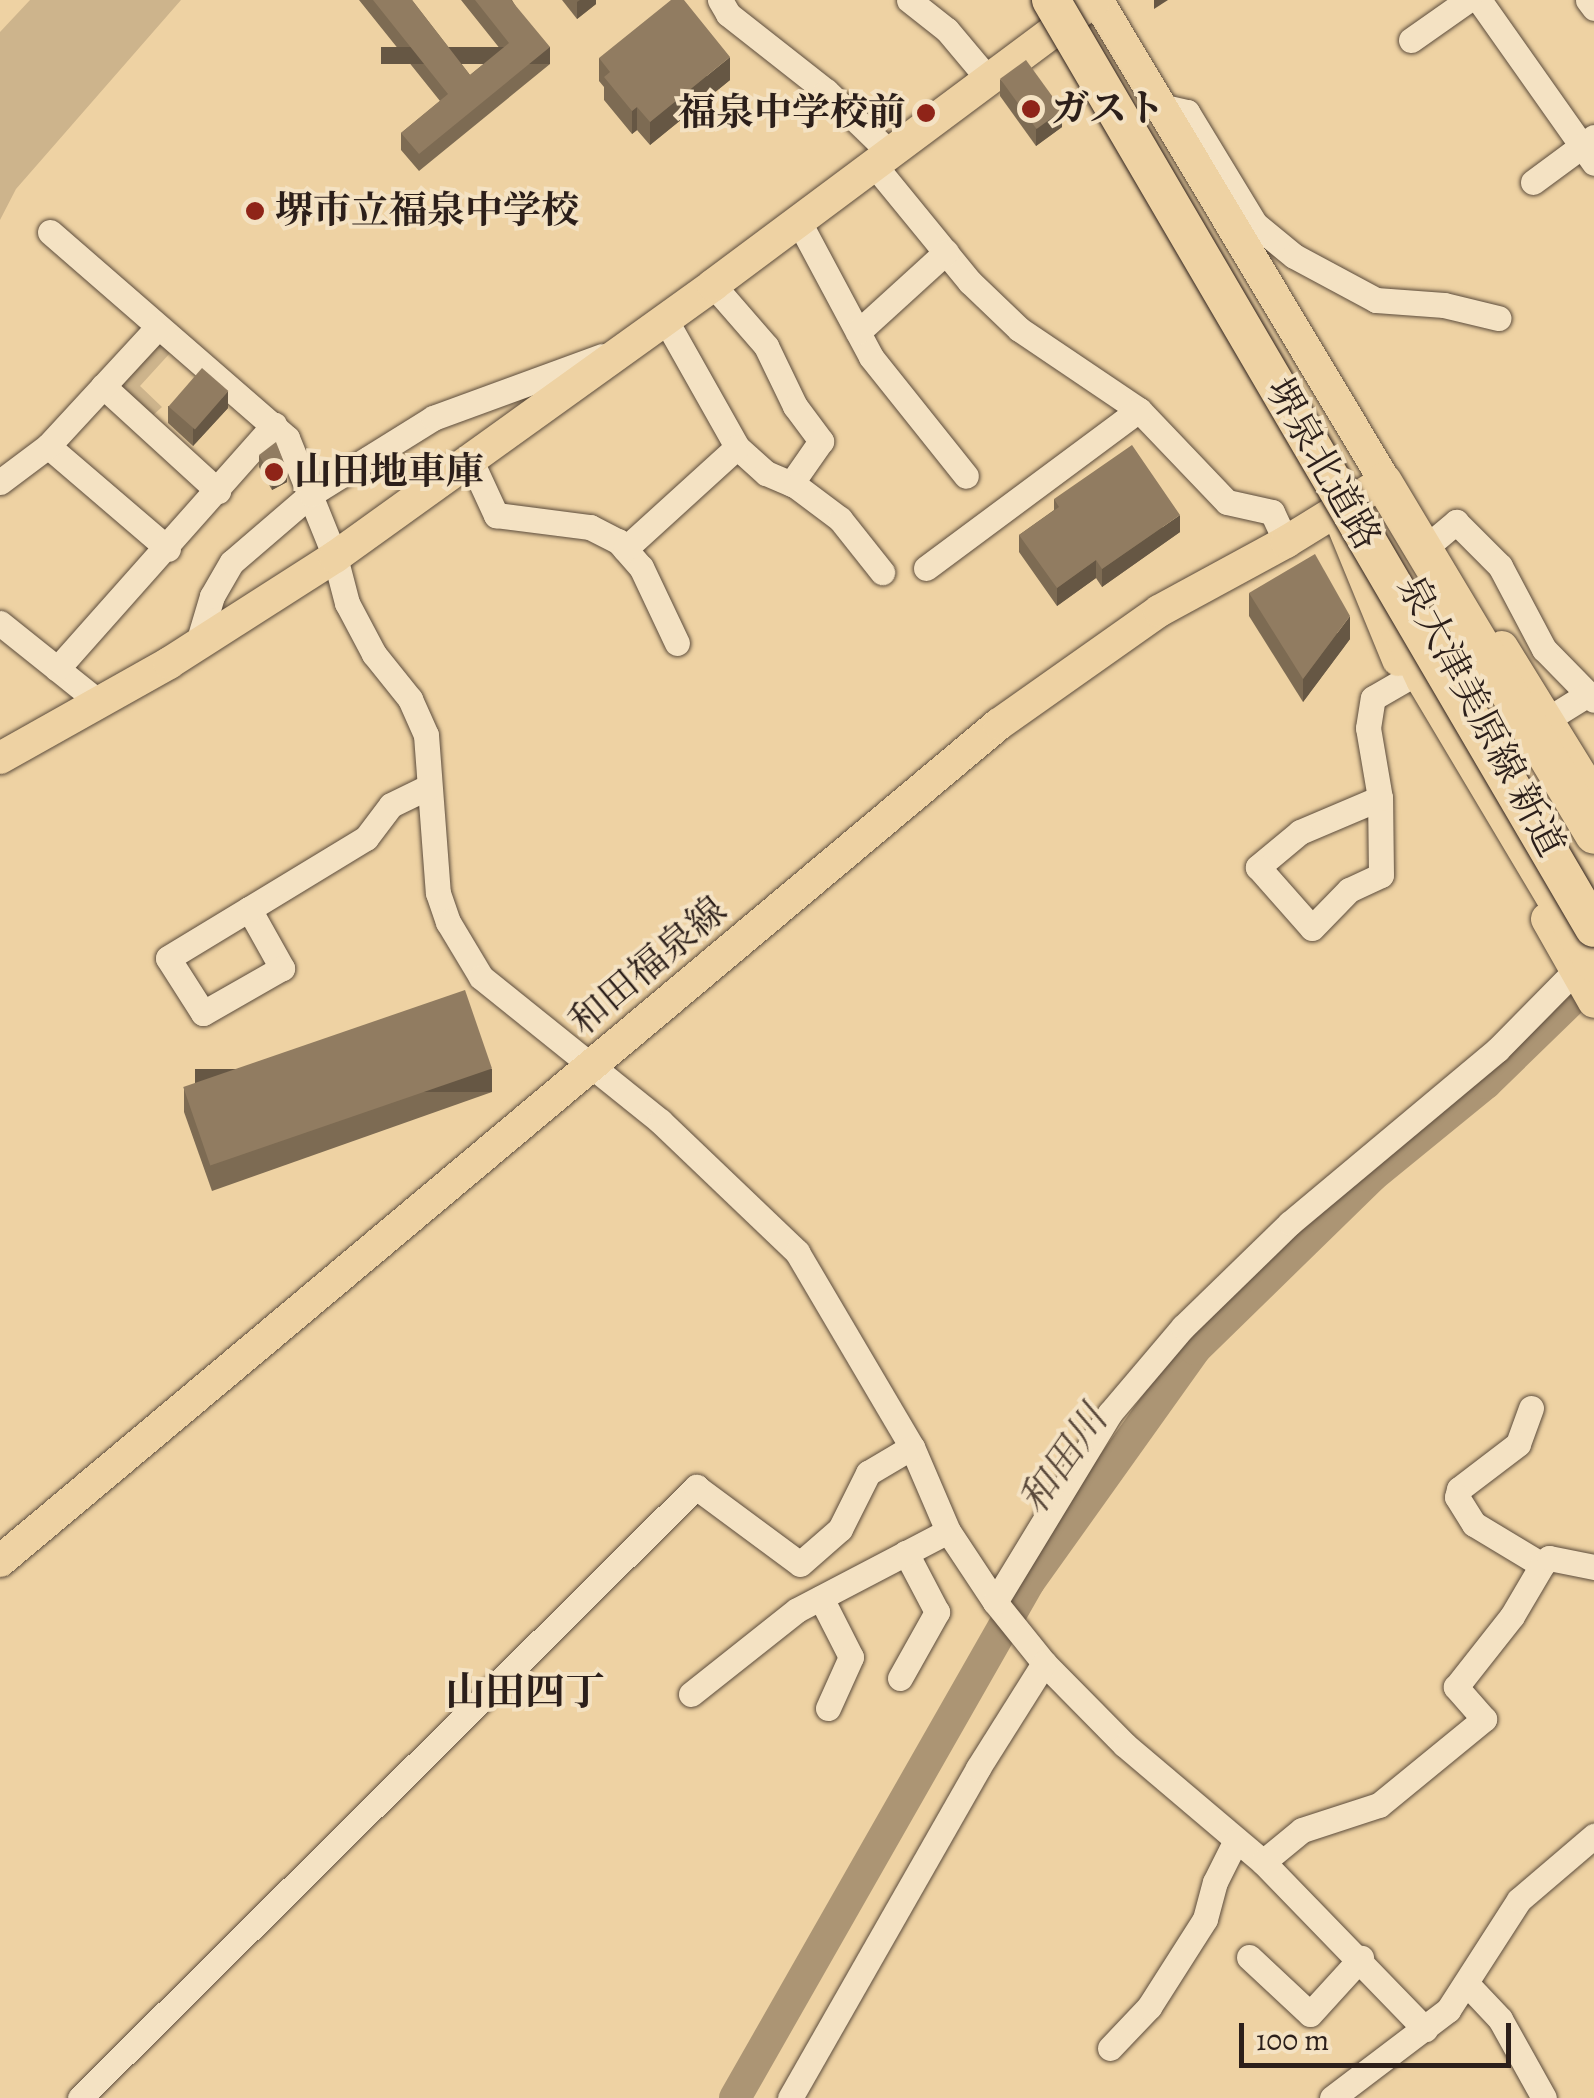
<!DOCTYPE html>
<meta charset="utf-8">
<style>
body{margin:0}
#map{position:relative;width:1594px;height:2098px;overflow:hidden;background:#eed2a3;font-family:Alegreya,"Noto Serif JP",serif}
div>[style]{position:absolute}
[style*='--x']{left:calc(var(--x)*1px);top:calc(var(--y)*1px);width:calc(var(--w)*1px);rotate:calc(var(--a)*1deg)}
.green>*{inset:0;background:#cdb48c}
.river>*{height:32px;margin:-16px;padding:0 16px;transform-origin:16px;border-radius:16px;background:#ac9574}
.roads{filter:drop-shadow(0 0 2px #5c4c3c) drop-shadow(0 0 2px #5c4c3c)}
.minor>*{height:25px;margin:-12.5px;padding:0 12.5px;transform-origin:12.5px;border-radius:12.5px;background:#f4e2c3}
.major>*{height:32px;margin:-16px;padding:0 16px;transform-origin:16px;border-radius:16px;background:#eed2a3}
.highway>*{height:38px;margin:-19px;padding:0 19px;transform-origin:19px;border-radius:19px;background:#eed2a3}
.bridges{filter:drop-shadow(0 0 2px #2c1f1a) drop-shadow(0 0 2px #2c1f1a)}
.highway-bridge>*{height:38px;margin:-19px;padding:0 19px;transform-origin:19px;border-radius:19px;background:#eed2a3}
.wall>*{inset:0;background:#7d6b53}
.shaded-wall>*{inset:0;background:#665744;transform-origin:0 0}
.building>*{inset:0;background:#917c61;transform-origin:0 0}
.dots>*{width:28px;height:28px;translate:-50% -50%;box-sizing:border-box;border:5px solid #f4e2c3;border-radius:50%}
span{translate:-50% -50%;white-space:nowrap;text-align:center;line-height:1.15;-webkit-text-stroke:8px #f4e2c3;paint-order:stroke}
.poi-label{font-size:38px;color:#2c1f1a;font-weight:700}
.left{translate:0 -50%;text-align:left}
.right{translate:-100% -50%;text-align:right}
.street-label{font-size:38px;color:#2c1f1a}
.water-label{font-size:40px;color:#59483a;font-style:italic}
.neighbourhood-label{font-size:40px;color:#2c1f1a;font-weight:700}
.scale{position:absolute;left:1239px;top:2023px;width:272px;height:45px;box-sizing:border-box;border:5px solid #2c1f1a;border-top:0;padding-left:12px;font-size:30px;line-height:35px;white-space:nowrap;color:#2c1f1a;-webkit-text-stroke:8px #f4e2c3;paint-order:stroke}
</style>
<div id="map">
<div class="green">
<div style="clip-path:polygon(30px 0,181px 0,16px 189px,0 220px,0 32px)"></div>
<div style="clip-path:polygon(161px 343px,171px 352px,140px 386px,162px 407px,151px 417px,120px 387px)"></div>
</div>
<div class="river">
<div style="--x:735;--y:2098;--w:594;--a:-60.33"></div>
<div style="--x:1029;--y:1582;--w:286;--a:-54.5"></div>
<div style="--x:1195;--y:1349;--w:248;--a:-44.3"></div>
<div style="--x:1372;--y:1176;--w:147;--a:-39.2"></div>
<div style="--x:1486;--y:1083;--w:151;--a:-44.2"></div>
</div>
<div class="roads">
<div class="minor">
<div style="--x:720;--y:0;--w:16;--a:60"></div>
<div style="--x:728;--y:14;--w:125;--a:38.2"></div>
<div style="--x:826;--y:91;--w:91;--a:44.1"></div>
<div style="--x:909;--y:0;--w:48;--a:38.3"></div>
<div style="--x:947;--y:30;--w:65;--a:50"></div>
<div style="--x:1479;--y:0;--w:199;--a:54.8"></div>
<div style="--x:1588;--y:0;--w:10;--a:53"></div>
<div style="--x:1411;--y:40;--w:70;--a:-35.1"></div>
<div style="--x:1160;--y:106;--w:28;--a:13"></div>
<div style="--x:1187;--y:112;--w:131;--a:58.7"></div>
<div style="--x:1255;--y:224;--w:50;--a:39.4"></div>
<div style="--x:1294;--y:256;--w:93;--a:28.2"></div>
<div style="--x:1376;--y:300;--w:68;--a:4.2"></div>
<div style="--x:1444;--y:305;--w:56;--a:13.5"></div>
<div style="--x:875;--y:166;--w:150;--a:50.7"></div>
<div style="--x:970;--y:282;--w:68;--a:43.8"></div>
<div style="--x:1019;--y:329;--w:145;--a:34"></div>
<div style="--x:1139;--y:410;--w:127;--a:46.3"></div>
<div style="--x:1227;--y:502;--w:46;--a:12.5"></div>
<div style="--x:1272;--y:512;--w:33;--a:65"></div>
<div style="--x:1533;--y:182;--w:76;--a:-36.4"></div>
<div style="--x:799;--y:222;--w:153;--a:61.9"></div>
<div style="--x:871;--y:357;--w:152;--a:51.4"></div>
<div style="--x:50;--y:232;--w:314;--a:41"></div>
<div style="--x:287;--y:438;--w:128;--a:68"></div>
<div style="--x:335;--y:557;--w:48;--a:75.4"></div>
<div style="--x:347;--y:603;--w:58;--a:62.1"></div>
<div style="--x:374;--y:654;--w:58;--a:51.3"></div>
<div style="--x:410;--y:699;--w:39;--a:66"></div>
<div style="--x:426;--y:735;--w:158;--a:85.7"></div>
<div style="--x:438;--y:893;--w:31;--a:71"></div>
<div style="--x:448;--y:922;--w:64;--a:59"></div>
<div style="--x:481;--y:977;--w:230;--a:38.8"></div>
<div style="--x:660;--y:1121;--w:190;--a:43.7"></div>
<div style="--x:797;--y:1252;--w:226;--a:59.5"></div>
<div style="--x:912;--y:1447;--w:91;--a:66.8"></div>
<div style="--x:948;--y:1531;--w:85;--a:56.5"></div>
<div style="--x:995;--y:1602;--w:78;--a:51.2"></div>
<div style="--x:1044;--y:1663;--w:115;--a:45.4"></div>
<div style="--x:1125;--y:1745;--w:181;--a:40.3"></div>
<div style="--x:1263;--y:1862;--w:233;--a:45.9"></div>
<div style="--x:713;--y:285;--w:81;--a:49"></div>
<div style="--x:766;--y:346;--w:67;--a:64.2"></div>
<div style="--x:795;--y:406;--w:44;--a:53.4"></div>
<div style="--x:821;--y:441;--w:52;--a:124.9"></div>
<div style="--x:665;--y:319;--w:147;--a:60.6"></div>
<div style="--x:737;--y:447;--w:39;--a:42"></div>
<div style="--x:766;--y:473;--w:33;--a:23"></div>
<div style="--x:796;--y:486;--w:55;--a:36.9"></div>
<div style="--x:840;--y:519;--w:68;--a:51.6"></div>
<div style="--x:858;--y:332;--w:119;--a:-42.3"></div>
<div style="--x:103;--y:386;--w:156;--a:42.4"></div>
<div style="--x:48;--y:446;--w:158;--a:40.6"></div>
<div style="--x:471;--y:461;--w:60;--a:65.2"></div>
<div style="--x:496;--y:515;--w:95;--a:7.3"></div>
<div style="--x:590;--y:527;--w:31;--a:27"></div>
<div style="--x:618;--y:541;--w:35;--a:49"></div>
<div style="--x:641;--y:567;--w:84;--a:64.7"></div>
<div style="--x:0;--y:482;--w:60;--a:-36.9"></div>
<div style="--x:48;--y:446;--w:162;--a:-47.3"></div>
<div style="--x:1431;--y:543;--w:33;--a:-40"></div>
<div style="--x:1456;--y:522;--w:62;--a:45"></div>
<div style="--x:1500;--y:566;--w:94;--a:62.1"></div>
<div style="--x:1544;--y:649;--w:63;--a:45.6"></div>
<div style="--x:625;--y:549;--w:151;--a:-42.3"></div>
<div style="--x:926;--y:568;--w:265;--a:-36.6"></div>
<div style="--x:0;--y:623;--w:128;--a:38.7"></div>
<div style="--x:197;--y:646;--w:52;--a:-73.3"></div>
<div style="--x:212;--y:596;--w:39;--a:-60"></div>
<div style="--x:232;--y:562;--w:104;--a:-40.7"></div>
<div style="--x:311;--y:494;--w:144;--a:-31.9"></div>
<div style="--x:433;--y:418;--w:180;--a:-20.1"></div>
<div style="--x:57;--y:669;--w:327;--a:-48.4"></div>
<div style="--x:1548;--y:719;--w:47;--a:-32"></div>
<div style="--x:1588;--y:694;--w:8;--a:45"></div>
<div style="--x:1380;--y:798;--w:87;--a:157"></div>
<div style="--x:1300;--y:832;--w:55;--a:140.2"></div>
<div style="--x:1258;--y:867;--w:81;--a:48.5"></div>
<div style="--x:1312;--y:928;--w:53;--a:-45.8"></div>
<div style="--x:1349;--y:890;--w:35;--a:-25"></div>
<div style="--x:1381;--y:875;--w:77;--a:-90.7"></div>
<div style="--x:1380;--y:798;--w:71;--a:-99.7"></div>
<div style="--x:1368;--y:728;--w:30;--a:-81"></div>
<div style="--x:1373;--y:698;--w:39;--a:-30"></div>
<div style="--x:249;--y:909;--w:68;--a:60.8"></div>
<div style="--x:282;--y:968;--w:91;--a:150.3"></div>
<div style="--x:203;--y:1013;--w:65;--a:-122.5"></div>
<div style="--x:168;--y:958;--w:95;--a:-31.2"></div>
<div style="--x:249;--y:909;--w:137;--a:-31.3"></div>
<div style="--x:366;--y:838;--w:41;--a:-52.9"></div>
<div style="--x:391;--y:805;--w:41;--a:-25.9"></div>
<div style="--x:1531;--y:1408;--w:38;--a:110"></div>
<div style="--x:1518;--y:1444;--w:74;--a:142.7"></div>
<div style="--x:1459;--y:1489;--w:8;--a:104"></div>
<div style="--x:1457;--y:1497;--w:32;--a:58"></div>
<div style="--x:1474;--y:1524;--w:79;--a:31.1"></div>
<div style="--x:821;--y:1598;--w:66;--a:63"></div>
<div style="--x:851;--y:1657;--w:56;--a:114.3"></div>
<div style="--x:995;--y:1602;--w:221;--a:-58.7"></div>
<div style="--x:1110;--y:1413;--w:113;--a:-49.7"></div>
<div style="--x:1183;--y:1327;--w:149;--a:-44.2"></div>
<div style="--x:1290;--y:1223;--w:270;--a:-39.9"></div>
<div style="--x:1497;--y:1050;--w:112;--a:-45.4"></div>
<div style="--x:900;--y:1678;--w:76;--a:-60.7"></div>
<div style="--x:937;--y:1612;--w:67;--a:-117.7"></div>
<div style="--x:691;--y:1694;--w:135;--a:-38.4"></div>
<div style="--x:797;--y:1610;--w:170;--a:-27.6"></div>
<div style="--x:1263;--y:1862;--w:50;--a:-39.4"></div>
<div style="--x:1302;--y:1830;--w:81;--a:-18"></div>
<div style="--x:1379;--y:1805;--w:136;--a:-39.3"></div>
<div style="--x:1484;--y:1719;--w:43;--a:-131.2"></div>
<div style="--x:1456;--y:1687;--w:90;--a:-51.7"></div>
<div style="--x:1512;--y:1616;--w:59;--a:-59.5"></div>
<div style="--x:1542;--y:1565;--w:10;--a:-45"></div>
<div style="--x:1549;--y:1558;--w:46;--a:11.3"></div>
<div style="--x:1249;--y:1957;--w:83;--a:43.1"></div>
<div style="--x:1310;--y:2014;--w:76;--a:-47.7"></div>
<div style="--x:1467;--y:1984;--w:48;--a:46.7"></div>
<div style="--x:1500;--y:2019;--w:90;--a:60.9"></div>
<div style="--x:1110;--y:2048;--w:57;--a:-46.4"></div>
<div style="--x:1149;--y:2007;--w:104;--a:-57.5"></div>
<div style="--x:1205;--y:1919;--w:38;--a:-75"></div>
<div style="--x:1215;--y:1882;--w:45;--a:-63.4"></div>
<div style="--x:80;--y:2098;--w:868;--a:-44.77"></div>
<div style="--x:696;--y:1487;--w:129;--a:36.5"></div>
<div style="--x:800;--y:1564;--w:53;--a:-41.2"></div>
<div style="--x:840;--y:1529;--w:63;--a:-63.4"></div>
<div style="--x:868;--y:1473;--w:51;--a:-30.6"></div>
<div style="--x:790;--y:2098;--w:380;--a:-60.3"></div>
<div style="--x:978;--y:1768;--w:124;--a:-57.8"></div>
<div style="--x:1332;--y:2098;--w:146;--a:-37.2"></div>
<div style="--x:1448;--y:2010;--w:131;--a:-57.2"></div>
<div style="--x:1519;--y:1900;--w:99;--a:-40.5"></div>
</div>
<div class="major">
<div style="--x:1097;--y:0;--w:580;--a:59.1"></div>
<div style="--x:1337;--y:511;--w:161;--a:67.7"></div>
<div style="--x:1502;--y:647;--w:175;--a:58.3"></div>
<div style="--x:0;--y:758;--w:194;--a:-29.3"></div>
<div style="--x:169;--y:663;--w:197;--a:-32.6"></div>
<div style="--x:335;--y:557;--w:466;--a:-35.7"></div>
<div style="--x:713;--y:285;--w:477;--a:-36.7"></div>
<div style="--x:1547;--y:919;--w:95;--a:60.5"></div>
<div style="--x:0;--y:1561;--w:1303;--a:-39.96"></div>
<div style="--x:999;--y:724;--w:196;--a:-35.2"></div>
<div style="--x:1159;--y:611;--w:145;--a:-28.5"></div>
<div style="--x:1286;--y:542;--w:114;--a:-31.7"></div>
</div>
<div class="highway">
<div style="--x:1383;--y:482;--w:411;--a:59.1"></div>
<div style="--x:1399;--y:624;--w:61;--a:64.7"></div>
<div style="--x:1425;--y:679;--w:330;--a:59.2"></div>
</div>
</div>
<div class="bridges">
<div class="highway-bridge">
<div style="--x:1051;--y:0;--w:1075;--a:59.67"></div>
</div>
</div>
<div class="wall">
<div style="clip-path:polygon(359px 0,412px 0,470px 75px,501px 50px,461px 0,512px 0,550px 64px,419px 171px,401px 150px,401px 133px,440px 101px)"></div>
<div style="clip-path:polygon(562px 0,596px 0,596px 4px,577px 19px)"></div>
<div style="clip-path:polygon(599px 58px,730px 80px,650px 145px,637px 130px,632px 134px,604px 100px,604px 87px,599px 81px)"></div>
<div style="clip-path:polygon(1000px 79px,1062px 127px,1036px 146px,1000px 96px)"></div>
<div style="clip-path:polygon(168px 406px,228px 408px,193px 446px,168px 423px)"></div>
<div style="clip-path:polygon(259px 455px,287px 482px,272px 490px,259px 467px)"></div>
<div style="clip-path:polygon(1054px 499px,1180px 532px,1102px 587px,1096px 578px,1057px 606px,1019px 552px,1019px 535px,1054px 510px)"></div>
<div style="clip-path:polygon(1249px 593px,1350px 639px,1303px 702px,1249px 616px)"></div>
<div style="clip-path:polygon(184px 1089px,492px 1092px,212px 1191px,184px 1112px)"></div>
</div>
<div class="shaded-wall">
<div style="clip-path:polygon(580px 0,596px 0,596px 4px,577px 19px,577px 2px)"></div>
<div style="clip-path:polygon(1154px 0,1168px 0,1154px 9px)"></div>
<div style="left:550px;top:47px;width:17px;height:169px;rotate:90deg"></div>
<div style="clip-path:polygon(730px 57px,730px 80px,650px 145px,650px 122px)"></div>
<div style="clip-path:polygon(637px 107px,637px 130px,632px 134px,632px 111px)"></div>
<div style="clip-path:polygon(1062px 110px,1062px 127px,1036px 146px,1036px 128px)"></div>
<div style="clip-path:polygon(228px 391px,228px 408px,193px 446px,193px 429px)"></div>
<div style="clip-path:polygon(287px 470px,287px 482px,272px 490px,272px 478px)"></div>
<div style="clip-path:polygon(1180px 515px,1180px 532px,1102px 587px,1102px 569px)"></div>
<div style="clip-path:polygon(1096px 560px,1096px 578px,1057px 606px,1057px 588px)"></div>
<div style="clip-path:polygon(1350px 616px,1350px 639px,1303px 702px,1303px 679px)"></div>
<div style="left:492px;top:1069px;width:23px;height:297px;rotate:90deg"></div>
</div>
<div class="building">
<div style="clip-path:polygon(373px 0,412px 0,470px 75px,509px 43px,475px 0,511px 0,550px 47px,419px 154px,401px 133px,448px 94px)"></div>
<div style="clip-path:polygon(671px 0,684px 0,730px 57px,650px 122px,637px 107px,632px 111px,604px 77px,610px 72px,599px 58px)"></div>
<div style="left:1026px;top:60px;width:62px;height:32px;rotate:54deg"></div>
<div style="left:202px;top:368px;width:35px;height:51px;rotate:41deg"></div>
<div style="clip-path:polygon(276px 442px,287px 470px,272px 478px,259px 455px)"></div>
<div style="clip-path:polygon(1132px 445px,1180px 515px,1102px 569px,1096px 560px,1057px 588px,1019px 535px,1059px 507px,1054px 499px)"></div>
<div style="clip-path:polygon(1315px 554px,1350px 616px,1303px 679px,1249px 593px)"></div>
<div style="left:465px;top:990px;width:83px;height:298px;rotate:71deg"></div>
</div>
<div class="dots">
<div style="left:1031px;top:109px;background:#8f2418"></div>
<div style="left:926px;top:113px;background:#8f2418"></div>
<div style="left:255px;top:211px;background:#8f2418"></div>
<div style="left:274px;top:472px;background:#8f2418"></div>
</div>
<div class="poi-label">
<span class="left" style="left:1051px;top:109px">ガスト</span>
<span class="right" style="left:906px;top:113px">福泉中学校前</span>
<span class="left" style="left:275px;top:211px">堺市立福泉中学校</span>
<span class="left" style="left:294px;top:472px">山田地車庫</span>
</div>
<div class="street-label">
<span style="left:1323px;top:464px;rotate:60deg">堺泉北道路</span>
<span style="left:1481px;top:716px;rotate:62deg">泉大津美原線 新道</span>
<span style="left:648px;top:966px;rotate:-40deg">和田福泉線</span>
</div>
<div class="water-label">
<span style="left:1063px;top:1460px;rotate:-55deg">和田川</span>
</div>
<div class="neighbourhood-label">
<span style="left:525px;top:1692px">山田四丁</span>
</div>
<div class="scale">100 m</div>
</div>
